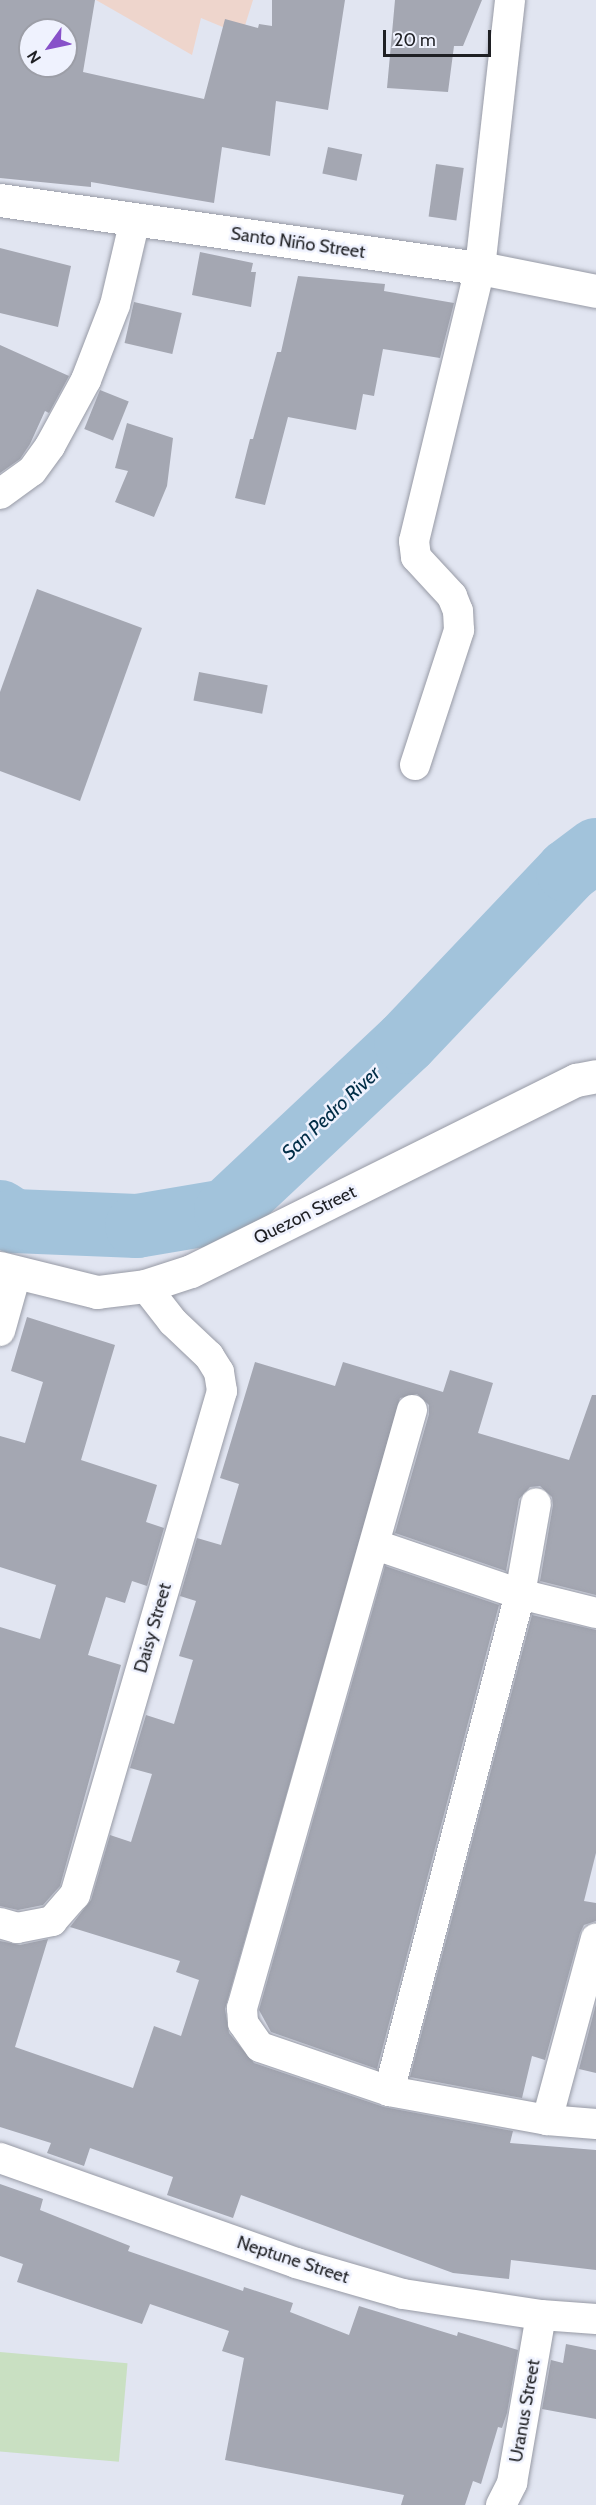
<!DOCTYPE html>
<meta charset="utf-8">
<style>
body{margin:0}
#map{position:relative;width:596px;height:2505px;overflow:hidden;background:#e1e5f1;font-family:Cabin,sans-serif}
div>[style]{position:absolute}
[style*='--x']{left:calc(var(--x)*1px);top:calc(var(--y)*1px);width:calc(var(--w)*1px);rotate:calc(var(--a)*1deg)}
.education>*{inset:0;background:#eed5cc}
.green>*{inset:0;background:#c9e0c2;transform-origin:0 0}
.river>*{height:64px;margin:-32px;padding:0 32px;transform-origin:32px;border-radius:32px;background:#a2c3db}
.building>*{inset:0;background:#a4a7b2;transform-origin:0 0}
.roads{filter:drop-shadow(0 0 2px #979aa5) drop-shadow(0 0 2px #979aa5)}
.street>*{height:30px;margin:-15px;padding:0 15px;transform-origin:15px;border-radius:15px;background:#fff}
.secondary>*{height:33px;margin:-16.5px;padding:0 16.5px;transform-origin:16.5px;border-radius:16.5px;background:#fff}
span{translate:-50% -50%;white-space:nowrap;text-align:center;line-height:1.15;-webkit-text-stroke:5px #eff2fe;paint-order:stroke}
.street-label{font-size:18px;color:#1f2024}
.water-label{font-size:20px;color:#012d46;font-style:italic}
.north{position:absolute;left:18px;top:18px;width:60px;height:60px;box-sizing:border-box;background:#eff2fe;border:2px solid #9c9ea7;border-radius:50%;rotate:237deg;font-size:16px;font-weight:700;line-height:24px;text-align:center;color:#1f2024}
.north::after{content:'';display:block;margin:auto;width:21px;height:27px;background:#8751c9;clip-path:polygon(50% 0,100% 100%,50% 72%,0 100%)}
.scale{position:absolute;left:383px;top:30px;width:108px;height:27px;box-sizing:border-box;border:3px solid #1f2024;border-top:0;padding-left:8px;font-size:18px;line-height:21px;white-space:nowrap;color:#1f2024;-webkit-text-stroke:4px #eff2fe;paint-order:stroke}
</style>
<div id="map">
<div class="education">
<div style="clip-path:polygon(96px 0,253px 0,242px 35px,201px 18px,192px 55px)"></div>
</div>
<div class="green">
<div style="left:0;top:2352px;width:128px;height:99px;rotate:5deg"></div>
</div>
<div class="river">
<div style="--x:0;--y:1212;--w:17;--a:33"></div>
<div style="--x:14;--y:1221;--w:123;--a:2.3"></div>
<div style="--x:137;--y:1226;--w:90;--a:-9.6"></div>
<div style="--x:226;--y:1211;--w:247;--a:-43.2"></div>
<div style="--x:406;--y:1042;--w:236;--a:-46.5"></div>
<div style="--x:568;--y:871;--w:35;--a:-37"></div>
</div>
<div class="building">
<div style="clip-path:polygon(evenodd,0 0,95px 0,83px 72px,204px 99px,225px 19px,258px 28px,259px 24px,272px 26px,272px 0,345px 0,328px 110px,276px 101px,270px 156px,222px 147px,214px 203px,91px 182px,91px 187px,0 178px,0 0,30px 30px,66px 30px,66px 66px,30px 66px,30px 30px)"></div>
<div style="clip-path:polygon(395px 0,482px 0,463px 46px,454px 46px,448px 92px,387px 88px)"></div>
<div style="left:328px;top:147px;width:35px;height:27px;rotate:12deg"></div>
<div style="left:436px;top:164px;width:28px;height:53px;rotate:8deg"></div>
<div style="clip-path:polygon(0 248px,71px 266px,58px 327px,0 313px)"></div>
<div style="clip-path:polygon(200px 252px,253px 263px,251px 272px,256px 272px,251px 307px,192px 295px)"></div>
<div style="clip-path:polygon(298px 276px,385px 284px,384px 291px,454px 303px,440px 358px,383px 349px,374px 396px,363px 394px,356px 430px,288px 417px,265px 505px,235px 498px,250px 439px,253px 439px,277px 352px,281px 352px)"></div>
<div style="left:134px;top:302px;width:49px;height:42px;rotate:13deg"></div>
<div style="clip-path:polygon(0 345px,69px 376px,49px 413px,45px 411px,30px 444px,20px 459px,0 473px)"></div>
<div style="left:100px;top:390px;width:31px;height:42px;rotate:22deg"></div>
<div style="clip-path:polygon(127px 423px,173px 438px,167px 486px,154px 517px,115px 502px,128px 471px,115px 468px)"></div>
<div style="clip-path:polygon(37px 589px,142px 628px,80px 801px,0 771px,0 692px)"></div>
<div style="left:199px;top:672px;width:70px;height:29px;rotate:11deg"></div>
<div style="clip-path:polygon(27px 1317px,115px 1345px,81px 1460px,157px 1485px,146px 1522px,164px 1528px,147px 1586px,132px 1581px,125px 1603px,106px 1597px,88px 1655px,121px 1665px,60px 1886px,43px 1905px,18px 1910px,0 1906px,0 1627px,40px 1639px,56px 1585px,0 1567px,0 1436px,25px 1443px,43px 1382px,11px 1371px)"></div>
<div style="clip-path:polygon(255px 1362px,335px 1386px,343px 1362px,443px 1392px,450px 1370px,493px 1383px,478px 1433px,569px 1460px,592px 1395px,596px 1395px,596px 1595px,540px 1581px,553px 1505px,552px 1497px,540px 1486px,530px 1487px,519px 1499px,506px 1571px,395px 1533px,429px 1414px,429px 1405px,417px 1394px,400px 1398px,225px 2009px,229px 2033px,254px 2063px,384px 2107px,513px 2131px,510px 2143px,596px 2150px,596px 2270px,511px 2260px,509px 2279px,453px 2273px,241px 2195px,233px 2218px,167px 2195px,173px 2177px,90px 2148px,84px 2166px,47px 2153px,51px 2143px,0 2127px,0 1941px,20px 1945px,48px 1939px,15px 2047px,133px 2088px,154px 2026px,181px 2036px,199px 1980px,176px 1972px,180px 1961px,70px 1927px,91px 1900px,110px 1835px,131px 1842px,152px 1774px,130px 1768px,146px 1715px,174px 1724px,193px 1660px,179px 1656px,196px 1601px,180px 1596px,197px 1538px,221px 1545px,239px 1484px,220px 1478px)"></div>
<div style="clip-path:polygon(385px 1566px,499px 1605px,377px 2069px,271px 2032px,259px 2010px)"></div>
<div style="clip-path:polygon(532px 1615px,596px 1630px,596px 1853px,584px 1901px,596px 1903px,596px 1921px,584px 1925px,580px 1933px,545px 2060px,532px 2056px,522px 2098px,410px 2077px)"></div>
<div style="clip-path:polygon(596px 2004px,596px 2073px,579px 2069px)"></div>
<div style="clip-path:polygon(0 2184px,43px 2199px,40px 2210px,130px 2246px,128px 2251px,243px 2291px,244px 2287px,293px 2303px,290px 2312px,349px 2335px,359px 2306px,457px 2336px,458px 2332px,518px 2350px,507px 2413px,502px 2428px,498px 2427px,481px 2484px,473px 2481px,465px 2505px,401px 2505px,404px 2495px,225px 2460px,244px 2358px,222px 2351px,229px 2331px,150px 2304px,142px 2324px,17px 2282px,23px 2264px,0 2256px)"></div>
<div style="clip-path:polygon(566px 2344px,596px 2350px,596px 2419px,542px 2409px,551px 2360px,563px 2363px)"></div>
</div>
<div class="roads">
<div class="street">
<div style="--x:0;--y:494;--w:39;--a:-36"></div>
<div style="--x:32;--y:471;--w:31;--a:-54"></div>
<div style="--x:50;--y:446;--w:75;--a:-61.4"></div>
<div style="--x:86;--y:380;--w:80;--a:-68.9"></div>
<div style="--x:115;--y:305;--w:87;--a:-76.8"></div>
<div style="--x:415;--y:765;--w:142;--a:-71.9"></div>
<div style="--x:459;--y:630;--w:19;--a:-93"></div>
<div style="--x:458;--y:611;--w:16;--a:-112"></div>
<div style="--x:452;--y:596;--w:53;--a:-132.7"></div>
<div style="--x:416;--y:557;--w:16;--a:-97"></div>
<div style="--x:414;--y:541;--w:281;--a:-76.4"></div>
<div style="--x:480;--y:268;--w:270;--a:-83.6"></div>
<div style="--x:0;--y:1331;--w:59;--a:-74.3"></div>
<div style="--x:412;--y:1410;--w:622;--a:105.87"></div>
<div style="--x:242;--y:2008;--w:15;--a:86"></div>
<div style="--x:243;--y:2023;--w:29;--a:55"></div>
<div style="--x:260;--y:2047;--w:136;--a:18.8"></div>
<div style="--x:389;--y:2091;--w:161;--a:10.4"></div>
<div style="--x:547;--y:2120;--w:49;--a:4.7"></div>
<div style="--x:376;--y:1545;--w:152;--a:18.8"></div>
<div style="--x:520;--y:1594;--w:78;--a:14"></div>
<div style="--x:0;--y:1923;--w:18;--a:16"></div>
<div style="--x:17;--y:1928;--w:36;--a:-11"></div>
<div style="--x:52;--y:1921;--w:35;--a:-49"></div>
<div style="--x:75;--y:1895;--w:525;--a:-73.74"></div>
<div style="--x:222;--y:1391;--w:19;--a:-99"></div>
<div style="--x:219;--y:1372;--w:19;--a:-122"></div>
<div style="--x:209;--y:1356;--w:50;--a:-136.6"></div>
<div style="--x:173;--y:1322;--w:46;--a:-127.9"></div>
<div style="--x:389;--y:2091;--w:514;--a:-75.23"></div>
<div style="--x:520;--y:1594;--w:92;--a:-80"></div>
<div style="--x:547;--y:2120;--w:188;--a:-74.9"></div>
<div style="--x:0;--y:2158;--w:314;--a:19.5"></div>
<div style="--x:296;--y:2263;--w:111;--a:16.2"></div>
<div style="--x:403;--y:2294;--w:140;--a:8.7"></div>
<div style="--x:541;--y:2315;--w:55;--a:4.2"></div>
<div style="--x:501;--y:2505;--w:25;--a:-63"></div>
<div style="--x:512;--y:2483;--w:170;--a:-80.2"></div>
</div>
<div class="secondary">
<div style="--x:0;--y:200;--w:485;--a:8.1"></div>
<div style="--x:480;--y:268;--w:118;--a:11.2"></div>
<div style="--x:0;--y:1268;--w:100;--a:13.9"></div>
<div style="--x:97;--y:1292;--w:48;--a:-7.1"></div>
<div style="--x:145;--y:1286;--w:48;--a:-18.1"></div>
<div style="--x:191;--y:1271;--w:430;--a:-26.4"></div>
<div style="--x:576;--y:1080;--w:20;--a:-11"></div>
</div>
</div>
<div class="street-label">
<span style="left:298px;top:243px;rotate:8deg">Santo Niño Street</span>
<span style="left:305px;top:1215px;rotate:-26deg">Quezon Street</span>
<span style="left:153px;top:1628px;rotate:-74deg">Daisy Street</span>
<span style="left:293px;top:2260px;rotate:18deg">Neptune Street</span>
<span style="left:525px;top:2411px;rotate:-80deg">Uranus Street</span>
</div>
<div class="water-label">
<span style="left:331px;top:1113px;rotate:-43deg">San Pedro River</span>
</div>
<div class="north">N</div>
<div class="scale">20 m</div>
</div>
